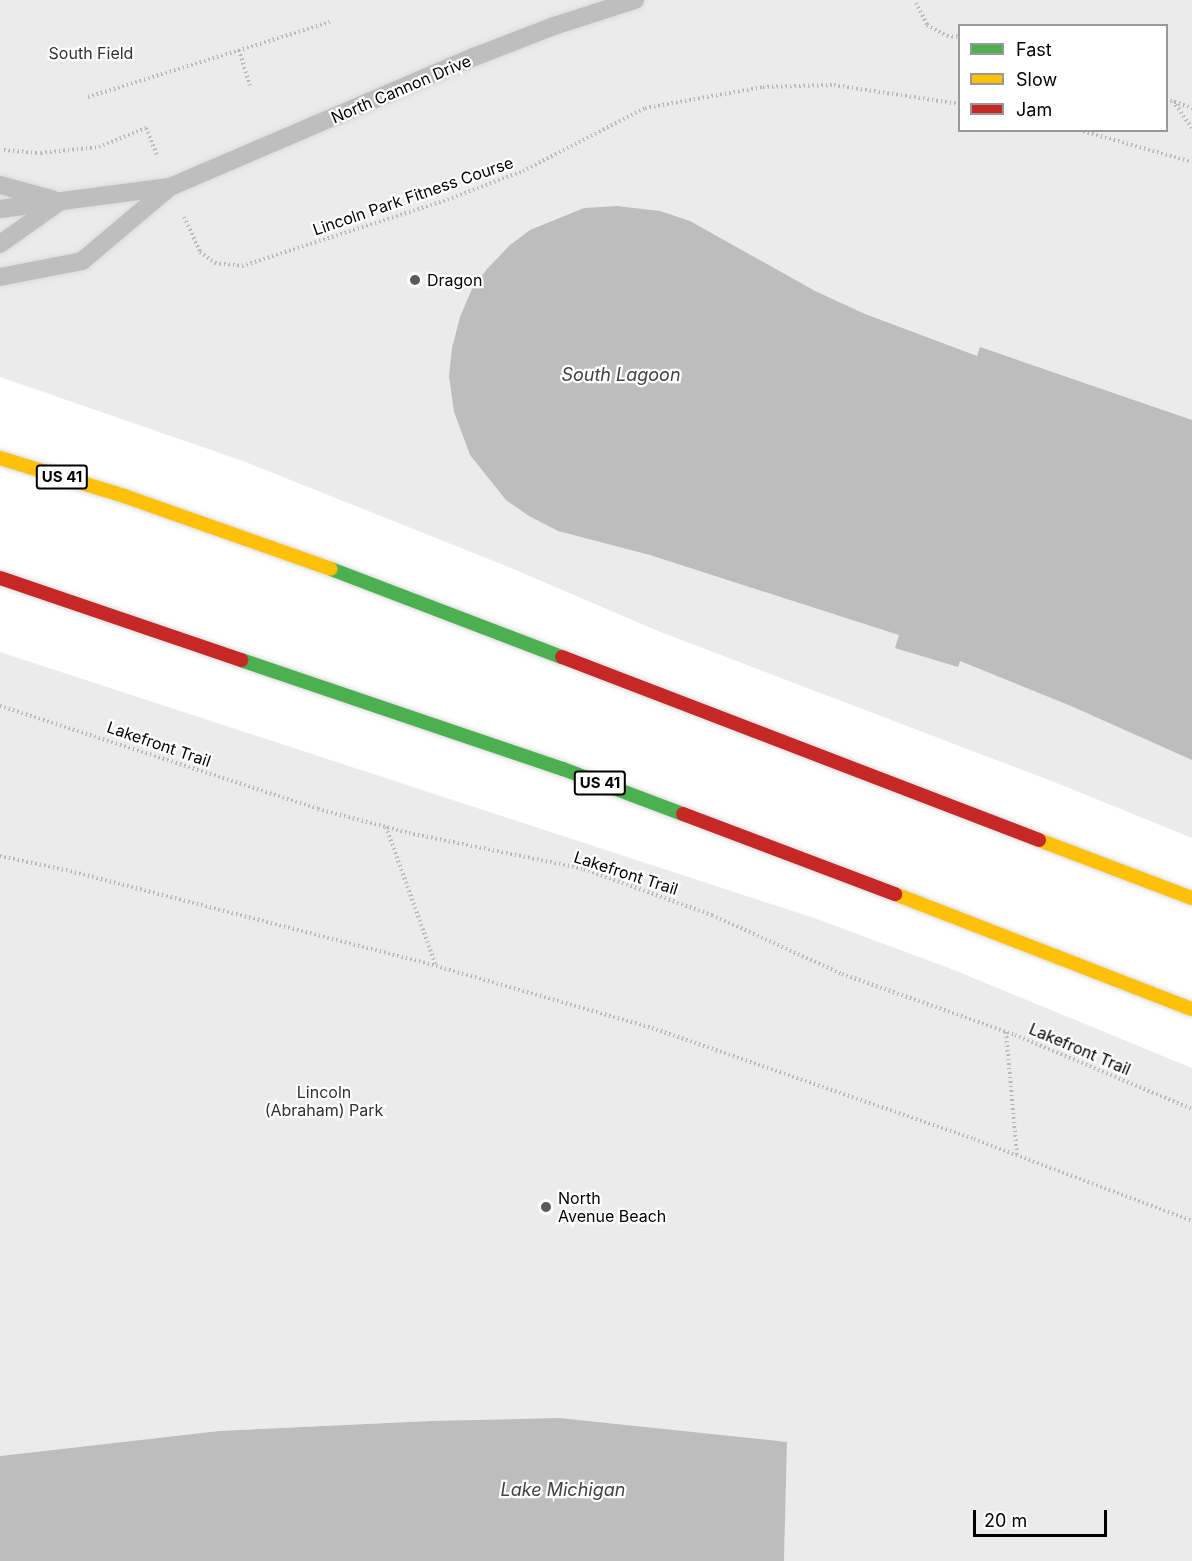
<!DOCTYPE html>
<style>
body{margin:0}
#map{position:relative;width:1192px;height:1561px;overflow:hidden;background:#fff;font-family:Inter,sans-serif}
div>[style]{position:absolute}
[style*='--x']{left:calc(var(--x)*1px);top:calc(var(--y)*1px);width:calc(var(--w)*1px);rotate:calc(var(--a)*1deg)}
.green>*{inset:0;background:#ebebeb}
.water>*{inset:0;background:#bdbdbd}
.path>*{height:4px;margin-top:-2px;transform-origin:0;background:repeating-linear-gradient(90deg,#b9b9b9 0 1.5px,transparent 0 4.5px)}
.roads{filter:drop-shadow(0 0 2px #dbdbdb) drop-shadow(0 0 2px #dbdbdb)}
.lane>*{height:18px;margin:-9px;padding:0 9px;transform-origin:9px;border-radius:9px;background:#bebebe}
.fast>*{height:14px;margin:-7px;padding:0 7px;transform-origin:7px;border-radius:7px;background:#4caf50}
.slow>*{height:14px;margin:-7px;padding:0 7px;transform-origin:7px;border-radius:7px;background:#ffc107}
.jam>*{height:14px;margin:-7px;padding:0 7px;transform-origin:7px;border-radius:7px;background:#c62828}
.dots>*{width:16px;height:16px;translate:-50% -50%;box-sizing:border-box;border:3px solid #fff;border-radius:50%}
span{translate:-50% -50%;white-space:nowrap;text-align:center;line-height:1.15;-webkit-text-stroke:4.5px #fff;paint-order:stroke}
.shield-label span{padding:2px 4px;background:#fff;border:2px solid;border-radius:4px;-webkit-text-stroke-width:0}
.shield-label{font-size:15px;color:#000;font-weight:700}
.park-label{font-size:16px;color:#313131}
.street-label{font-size:16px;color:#000}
.poi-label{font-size:16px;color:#000}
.left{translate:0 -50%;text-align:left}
.water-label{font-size:18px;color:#424242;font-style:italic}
.legend{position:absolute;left:958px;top:24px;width:210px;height:108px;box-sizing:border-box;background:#fff;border:2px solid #999;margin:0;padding:8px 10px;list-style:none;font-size:18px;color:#000}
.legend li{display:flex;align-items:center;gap:12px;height:30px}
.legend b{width:30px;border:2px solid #999}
.scale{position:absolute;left:973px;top:1510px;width:134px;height:27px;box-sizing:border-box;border:3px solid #000;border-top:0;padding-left:8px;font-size:18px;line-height:21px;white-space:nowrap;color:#000;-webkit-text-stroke:4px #fff;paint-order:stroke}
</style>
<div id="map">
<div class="green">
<div style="clip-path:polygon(evenodd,0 0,1192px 0,1192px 838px,1059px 784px,658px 631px,506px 566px,243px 461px,0 377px,0 0,960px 26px,1166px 26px,1166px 130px,960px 130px,960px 26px)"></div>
<div style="clip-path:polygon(0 652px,814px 918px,949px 968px,1192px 1068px,1192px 1561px,784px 1561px,787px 1442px,430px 1421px,219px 1431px,0 1456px)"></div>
</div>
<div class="water">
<div style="clip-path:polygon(617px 206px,660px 211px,690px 221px,815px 291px,865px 314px,977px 356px,980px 347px,1192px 420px,1192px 760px,1071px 706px,960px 661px,958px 667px,895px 648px,899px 635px,650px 555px,558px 531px,529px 516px,506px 500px,470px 455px,454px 412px,449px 376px,452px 348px,460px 317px,472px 289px,487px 269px,510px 245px,530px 230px,584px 208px)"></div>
<div style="clip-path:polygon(559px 1418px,787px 1442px,784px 1561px,0 1561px,0 1456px,219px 1431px,430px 1421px)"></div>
</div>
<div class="path">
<div style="--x:916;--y:3;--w:25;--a:63"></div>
<div style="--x:927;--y:25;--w:23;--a:29"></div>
<div style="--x:947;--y:36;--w:13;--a:4"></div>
<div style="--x:239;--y:50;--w:37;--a:73"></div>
<div style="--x:88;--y:97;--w:253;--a:-17.2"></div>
<div style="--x:1166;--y:99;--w:28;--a:19"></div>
<div style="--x:1173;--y:101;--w:33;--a:55"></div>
<div style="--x:1079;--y:130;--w:117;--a:15.8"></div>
<div style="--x:4;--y:150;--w:37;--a:5"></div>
<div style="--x:41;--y:153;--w:58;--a:-5.9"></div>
<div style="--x:99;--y:147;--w:51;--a:-22"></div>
<div style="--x:146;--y:128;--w:29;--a:68"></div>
<div style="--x:184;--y:217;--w:38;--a:65"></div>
<div style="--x:200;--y:252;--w:19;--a:36"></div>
<div style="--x:215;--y:263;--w:27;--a:6"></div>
<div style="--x:242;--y:266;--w:221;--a:-17.9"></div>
<div style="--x:452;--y:198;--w:76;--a:-20.8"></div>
<div style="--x:523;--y:171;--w:137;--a:-27.3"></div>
<div style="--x:645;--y:108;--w:120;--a:-10.1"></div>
<div style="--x:763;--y:87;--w:71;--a:-1.6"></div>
<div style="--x:834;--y:85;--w:127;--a:8.6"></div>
<div style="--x:0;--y:706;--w:334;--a:17.9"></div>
<div style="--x:318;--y:809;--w:94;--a:14.8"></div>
<div style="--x:409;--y:833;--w:179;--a:11.6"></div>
<div style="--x:584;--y:869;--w:136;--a:19.8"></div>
<div style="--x:712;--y:915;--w:143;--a:24.4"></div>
<div style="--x:842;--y:974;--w:183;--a:19.4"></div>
<div style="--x:1015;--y:1035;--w:192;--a:22.7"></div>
<div style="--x:386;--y:827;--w:148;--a:70.2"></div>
<div style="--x:0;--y:856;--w:67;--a:12"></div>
<div style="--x:66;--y:870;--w:382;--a:14.5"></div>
<div style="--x:436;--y:966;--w:225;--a:16"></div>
<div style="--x:652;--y:1028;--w:341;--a:19"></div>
<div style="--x:974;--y:1139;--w:233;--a:20.6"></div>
<div style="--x:1006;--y:1032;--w:123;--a:84.9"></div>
</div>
<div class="roads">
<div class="lane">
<div style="--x:0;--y:185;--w:54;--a:15.1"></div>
<div style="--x:0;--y:209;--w:171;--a:-7.4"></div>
<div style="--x:170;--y:187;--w:331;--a:-23.2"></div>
<div style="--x:474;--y:57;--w:86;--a:-21.2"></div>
<div style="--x:554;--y:26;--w:85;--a:-17.8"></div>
<div style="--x:0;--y:244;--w:71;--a:-35.3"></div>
<div style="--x:0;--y:277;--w:84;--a:-11"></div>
<div style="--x:82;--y:261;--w:115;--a:-40.1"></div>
</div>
<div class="fast">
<div style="--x:331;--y:569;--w:247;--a:20.9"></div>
<div style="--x:241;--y:660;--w:340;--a:18.7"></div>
<div style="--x:563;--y:769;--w:128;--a:20.6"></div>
</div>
<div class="slow">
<div style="--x:0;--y:458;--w:130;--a:17"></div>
<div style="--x:124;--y:496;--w:219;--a:19.4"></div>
<div style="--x:1039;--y:840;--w:164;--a:20.8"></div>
<div style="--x:895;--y:894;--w:318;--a:21.2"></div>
</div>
<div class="jam">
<div style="--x:0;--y:578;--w:255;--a:18.8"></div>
<div style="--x:562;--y:657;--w:511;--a:20.99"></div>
<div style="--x:683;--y:814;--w:227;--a:20.7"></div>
</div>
</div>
<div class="dots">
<div style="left:415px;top:280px;background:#595959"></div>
<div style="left:546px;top:1207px;background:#595959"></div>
</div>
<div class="shield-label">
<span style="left:62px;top:477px">US 41</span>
<span style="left:600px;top:783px">US 41</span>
</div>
<div class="park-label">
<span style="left:91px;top:53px">South Field</span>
<span style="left:324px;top:1101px">Lincoln<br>(Abraham) Park</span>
</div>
<div class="street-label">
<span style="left:401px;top:89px;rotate:-23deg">North Cannon Drive</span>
<span style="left:413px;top:196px;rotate:-19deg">Lincoln Park Fitness Course</span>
<span style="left:159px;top:744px;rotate:19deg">Lakefront Trail</span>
<span style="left:626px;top:873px;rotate:18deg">Lakefront Trail</span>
<span style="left:1080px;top:1049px;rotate:23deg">Lakefront Trail</span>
</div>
<div class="poi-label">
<span class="left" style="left:427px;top:280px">Dragon</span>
<span class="left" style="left:558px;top:1207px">North<br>Avenue Beach</span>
</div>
<div class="water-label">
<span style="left:621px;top:375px">South Lagoon</span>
<span style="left:563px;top:1490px">Lake Michigan</span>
</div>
<ul class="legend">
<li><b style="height:8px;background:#4caf50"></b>Fast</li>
<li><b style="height:8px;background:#ffc107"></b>Slow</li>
<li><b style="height:8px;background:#c62828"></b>Jam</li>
</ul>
<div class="scale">20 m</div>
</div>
